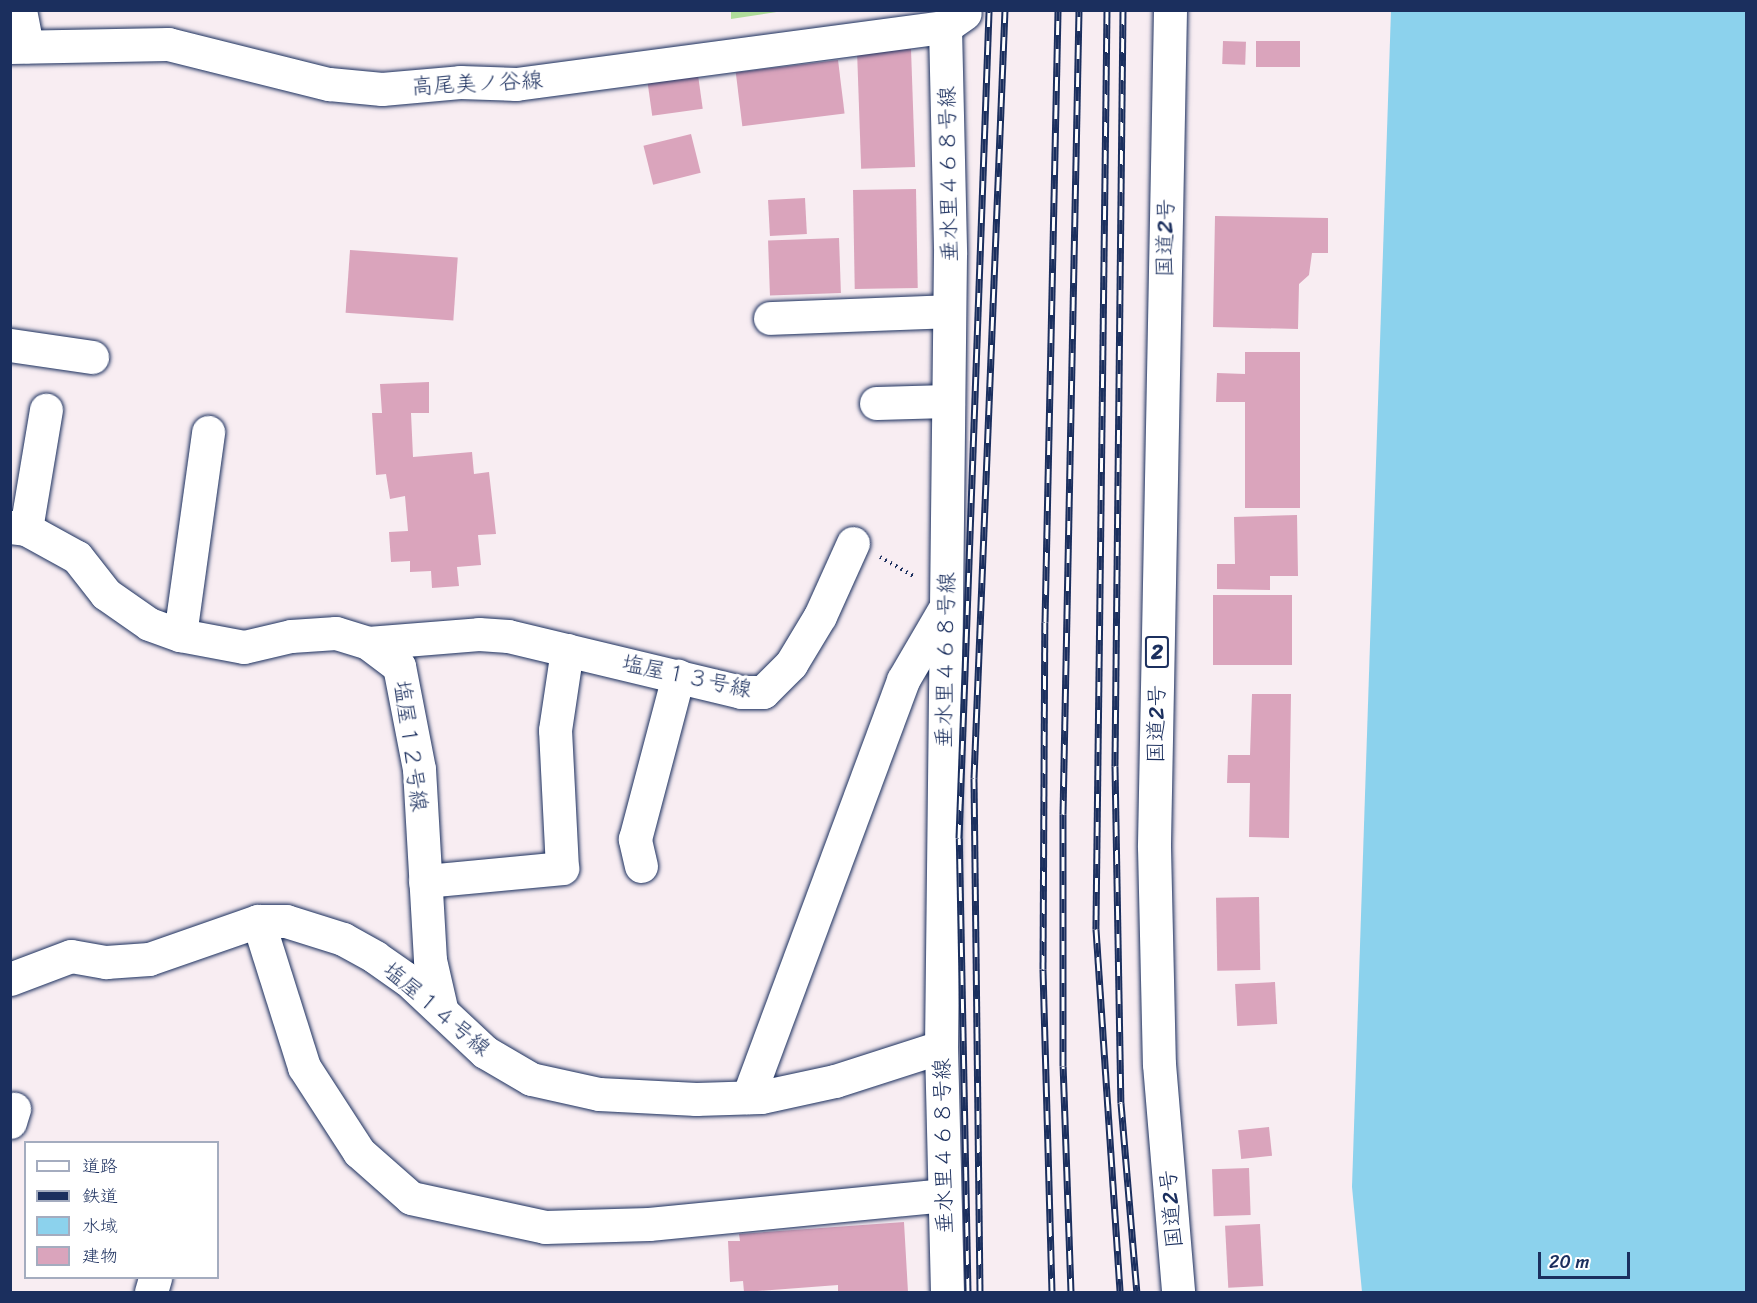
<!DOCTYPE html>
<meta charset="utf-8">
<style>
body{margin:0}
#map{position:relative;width:1757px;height:1303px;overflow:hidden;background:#f8edf2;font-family:Sriracha,"Klee One",sans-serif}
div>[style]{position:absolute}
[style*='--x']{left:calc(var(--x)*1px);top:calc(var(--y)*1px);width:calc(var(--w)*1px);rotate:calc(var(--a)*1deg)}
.green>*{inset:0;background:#b0dc9a}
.water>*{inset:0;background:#8cd2ed}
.building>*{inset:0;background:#daa4bc;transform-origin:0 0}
.path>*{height:4px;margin-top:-2px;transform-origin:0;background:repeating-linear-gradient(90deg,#1b2f5e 0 1.5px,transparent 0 6px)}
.roads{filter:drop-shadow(0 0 2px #1b2f5e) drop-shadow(0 0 2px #1b2f5e)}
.minor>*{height:33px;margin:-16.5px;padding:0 16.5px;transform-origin:16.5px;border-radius:16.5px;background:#fff}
.highway>*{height:33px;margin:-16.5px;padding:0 16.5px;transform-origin:16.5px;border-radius:16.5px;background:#fff}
.rail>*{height:7px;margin-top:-3.5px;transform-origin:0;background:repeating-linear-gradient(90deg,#fff 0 14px,#1b2f5e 0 28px);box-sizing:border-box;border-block:2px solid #1b2f5e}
span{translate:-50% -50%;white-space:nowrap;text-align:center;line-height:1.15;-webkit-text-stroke:6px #fff;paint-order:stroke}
.shield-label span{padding:2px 4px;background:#fff;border:2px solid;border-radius:4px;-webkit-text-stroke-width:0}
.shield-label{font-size:21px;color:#1b2f5e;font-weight:700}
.street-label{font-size:22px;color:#1b2f5e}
.frame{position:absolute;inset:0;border:12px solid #1b2f5e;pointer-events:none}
.legend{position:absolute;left:24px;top:1141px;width:195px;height:138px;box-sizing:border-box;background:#fff;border:2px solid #a4acbf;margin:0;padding:8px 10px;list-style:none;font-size:18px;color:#1b2f5e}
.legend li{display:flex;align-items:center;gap:12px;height:30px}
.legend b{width:30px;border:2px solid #a4acbf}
.scale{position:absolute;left:1538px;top:1252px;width:92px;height:27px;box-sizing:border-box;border:3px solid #1b2f5e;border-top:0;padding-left:8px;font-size:18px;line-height:21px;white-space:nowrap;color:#1b2f5e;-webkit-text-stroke:4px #fff;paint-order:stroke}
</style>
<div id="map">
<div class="green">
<div style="clip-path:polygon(731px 11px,731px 10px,783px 11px,731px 19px)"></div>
</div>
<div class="water">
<div style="clip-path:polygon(1391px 10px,1746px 11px,1746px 1292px,1362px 1292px,1352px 1187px)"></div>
</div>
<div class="building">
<div style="left:1223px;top:41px;width:23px;height:23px;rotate:2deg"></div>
<div style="left:1300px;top:41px;width:26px;height:44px;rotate:90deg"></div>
<div style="left:911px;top:49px;width:118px;height:54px;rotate:88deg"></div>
<div style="left:838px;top:60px;width:54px;height:103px;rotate:83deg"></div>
<div style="left:698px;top:75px;width:34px;height:51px;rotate:82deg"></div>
<div style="left:691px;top:134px;width:40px;height:49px;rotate:76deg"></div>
<div style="left:916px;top:189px;width:99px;height:63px;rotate:89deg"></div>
<div style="left:805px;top:198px;width:36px;height:37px;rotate:87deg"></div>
<div style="clip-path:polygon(1215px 216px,1328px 218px,1328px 253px,1312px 253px,1309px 275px,1299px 284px,1298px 329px,1213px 327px)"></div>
<div style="left:839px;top:238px;width:55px;height:71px;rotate:88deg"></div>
<div style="left:350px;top:250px;width:108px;height:63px;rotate:4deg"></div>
<div style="clip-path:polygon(1245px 352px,1300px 352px,1300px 508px,1245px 508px,1245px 402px,1216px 402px,1217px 373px,1245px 374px)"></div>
<div style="clip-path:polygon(429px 382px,429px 413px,411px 413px,413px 457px,472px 452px,474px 474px,489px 472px,496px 534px,478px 535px,481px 565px,457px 567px,459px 586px,432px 588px,431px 571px,410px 572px,410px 561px,391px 562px,389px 532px,408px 531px,405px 496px,390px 499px,386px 474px,376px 475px,372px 413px,382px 413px,380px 384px)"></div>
<div style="clip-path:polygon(1297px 515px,1298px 576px,1270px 576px,1270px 590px,1217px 589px,1217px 564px,1235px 564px,1234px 517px)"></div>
<div style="left:1213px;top:595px;width:79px;height:70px"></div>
<div style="clip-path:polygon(1252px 694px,1291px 694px,1289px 838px,1249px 837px,1250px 783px,1227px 783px,1228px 755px,1250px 755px)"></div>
<div style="left:1259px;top:897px;width:73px;height:43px;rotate:89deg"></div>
<div style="left:1275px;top:982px;width:42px;height:40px;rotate:87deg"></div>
<div style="left:1269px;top:1127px;width:29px;height:31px;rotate:84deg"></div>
<div style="left:1249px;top:1168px;width:47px;height:37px;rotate:88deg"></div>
<div style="clip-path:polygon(904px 1222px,908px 1292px,838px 1292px,838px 1285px,744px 1292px,743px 1281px,730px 1282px,728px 1241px,740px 1241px,739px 1234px)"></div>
<div style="left:1260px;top:1224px;width:62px;height:35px;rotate:87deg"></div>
</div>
<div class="path">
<div style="--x:880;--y:557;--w:40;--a:29.7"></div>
</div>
<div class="roads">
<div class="minor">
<div style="--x:20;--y:10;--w:37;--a:79"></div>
<div style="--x:945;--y:27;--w:227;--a:88.7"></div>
<div style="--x:950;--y:254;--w:793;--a:90.65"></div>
<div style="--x:941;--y:1047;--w:245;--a:88.6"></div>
<div style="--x:10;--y:47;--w:158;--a:-1.1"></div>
<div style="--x:168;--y:44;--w:166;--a:14"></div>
<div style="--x:329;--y:84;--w:53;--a:5.4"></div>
<div style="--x:382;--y:89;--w:78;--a:-5.1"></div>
<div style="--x:460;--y:82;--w:56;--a:2"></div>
<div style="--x:516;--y:84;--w:433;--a:-7.6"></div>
<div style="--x:945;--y:27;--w:24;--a:-35"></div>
<div style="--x:770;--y:318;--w:179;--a:-2.2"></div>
<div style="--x:10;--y:345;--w:83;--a:8.3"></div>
<div style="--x:876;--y:403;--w:72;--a:-1.6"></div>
<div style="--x:10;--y:527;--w:16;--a:7"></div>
<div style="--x:26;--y:529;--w:58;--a:28.8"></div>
<div style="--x:77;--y:557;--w:47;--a:51.9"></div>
<div style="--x:106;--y:594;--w:52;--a:34.9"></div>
<div style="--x:149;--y:624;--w:33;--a:20"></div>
<div style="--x:180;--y:635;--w:65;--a:10.6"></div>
<div style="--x:244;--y:647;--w:48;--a:-13.2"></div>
<div style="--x:291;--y:636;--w:45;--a:-3.8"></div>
<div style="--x:336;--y:633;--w:34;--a:17"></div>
<div style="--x:368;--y:643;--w:39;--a:37"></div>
<div style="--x:399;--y:666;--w:105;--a:79"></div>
<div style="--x:419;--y:769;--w:191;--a:86.7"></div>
<div style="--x:430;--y:960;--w:49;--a:77.1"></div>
<div style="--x:26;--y:529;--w:121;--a:-80.5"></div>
<div style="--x:180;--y:635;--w:205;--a:-82.1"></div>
<div style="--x:368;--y:643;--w:111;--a:-4.6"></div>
<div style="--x:479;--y:634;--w:29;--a:4"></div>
<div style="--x:508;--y:636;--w:240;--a:13.5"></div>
<div style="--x:741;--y:692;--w:22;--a:0"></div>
<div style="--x:763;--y:692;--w:40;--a:-45"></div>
<div style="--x:791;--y:664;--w:56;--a:-58.9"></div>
<div style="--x:820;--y:616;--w:80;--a:-65.7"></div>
<div style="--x:641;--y:866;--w:28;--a:-103"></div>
<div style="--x:635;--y:839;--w:169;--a:-75.2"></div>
<div style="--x:425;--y:881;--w:138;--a:-5.4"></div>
<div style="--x:562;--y:868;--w:138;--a:-92.9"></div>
<div style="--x:555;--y:730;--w:81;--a:-81.5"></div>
<div style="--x:258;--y:921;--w:153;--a:72.5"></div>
<div style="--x:304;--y:1067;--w:101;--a:57.1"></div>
<div style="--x:359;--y:1152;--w:69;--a:41.5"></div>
<div style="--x:411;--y:1198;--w:137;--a:12.2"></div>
<div style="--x:545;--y:1227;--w:104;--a:-1.7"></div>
<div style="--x:649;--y:1224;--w:295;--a:-5.6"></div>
<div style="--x:10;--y:979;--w:65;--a:-20.7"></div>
<div style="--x:71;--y:956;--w:36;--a:10"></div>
<div style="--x:106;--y:962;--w:43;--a:-4"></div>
<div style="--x:149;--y:959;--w:115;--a:-19.2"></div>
<div style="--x:258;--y:921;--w:28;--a:0"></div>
<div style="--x:286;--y:921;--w:60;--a:17.5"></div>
<div style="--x:343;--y:939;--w:37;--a:29"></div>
<div style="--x:375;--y:957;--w:39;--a:35"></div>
<div style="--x:407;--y:979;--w:107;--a:43.1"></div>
<div style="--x:485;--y:1052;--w:53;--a:30.4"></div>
<div style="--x:531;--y:1079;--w:70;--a:12.4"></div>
<div style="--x:599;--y:1094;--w:97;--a:3"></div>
<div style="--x:696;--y:1099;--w:65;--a:-1.8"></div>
<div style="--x:761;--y:1097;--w:76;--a:-12.2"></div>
<div style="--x:835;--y:1081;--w:111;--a:-17.8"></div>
<div style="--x:748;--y:1097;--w:445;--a:-69.6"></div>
<div style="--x:903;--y:680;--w:83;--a:-59.7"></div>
<div style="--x:10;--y:1122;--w:14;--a:-73"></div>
<div style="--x:151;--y:1292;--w:15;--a:-74"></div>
</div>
<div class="highway">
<div style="--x:1170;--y:10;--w:837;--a:91.1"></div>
<div style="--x:1154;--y:847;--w:217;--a:88.7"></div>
<div style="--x:1159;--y:1064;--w:229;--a:85.2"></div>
</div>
</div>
<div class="rail">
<div style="--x:1107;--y:10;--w:919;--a:90.69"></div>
<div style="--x:1096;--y:929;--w:364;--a:86.2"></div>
<div style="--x:1123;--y:10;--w:756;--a:90.61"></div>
<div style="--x:1115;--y:766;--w:337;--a:89"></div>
<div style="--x:1121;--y:1103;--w:190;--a:85.2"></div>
<div style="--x:968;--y:1292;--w:454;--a:-91.1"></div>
<div style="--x:959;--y:838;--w:829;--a:-87.92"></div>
<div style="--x:980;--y:1292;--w:514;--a:-90.67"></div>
<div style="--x:974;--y:778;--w:769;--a:-87.69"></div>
<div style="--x:1052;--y:1292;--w:323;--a:-91.6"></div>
<div style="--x:1043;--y:969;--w:347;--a:-89.7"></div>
<div style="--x:1045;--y:622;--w:612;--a:-88.78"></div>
<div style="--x:1071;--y:1292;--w:226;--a:-92"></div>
<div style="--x:1063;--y:1066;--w:252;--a:-90"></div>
<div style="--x:1063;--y:814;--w:804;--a:-88.86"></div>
</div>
<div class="shield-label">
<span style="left:1157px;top:652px">2</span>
</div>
<div class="street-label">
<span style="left:477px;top:83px;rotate:-3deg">高尾美ノ谷線</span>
<span style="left:948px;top:174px;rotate:-91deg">垂水里４６８号線</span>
<span style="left:1165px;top:238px;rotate:-89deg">国道2号</span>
<span style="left:945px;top:660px;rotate:-89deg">垂水里４６８号線</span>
<span style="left:687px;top:676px;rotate:12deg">塩屋１３号線</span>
<span style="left:1156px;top:724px;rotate:-89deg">国道2号</span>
<span style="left:411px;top:746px;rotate:82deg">塩屋１２号線</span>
<span style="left:437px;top:1009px;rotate:40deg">塩屋１４号線</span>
<span style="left:943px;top:1146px;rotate:-91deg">垂水里４６８号線</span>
<span style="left:1171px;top:1209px;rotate:-95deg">国道2号</span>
</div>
<div class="frame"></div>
<ul class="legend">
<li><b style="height:8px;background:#fff"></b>道路</li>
<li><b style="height:8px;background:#1b2f5e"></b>鉄道</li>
<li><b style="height:16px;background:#8cd2ed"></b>水域</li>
<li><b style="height:16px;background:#daa4bc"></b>建物</li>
</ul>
<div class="scale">20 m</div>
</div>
